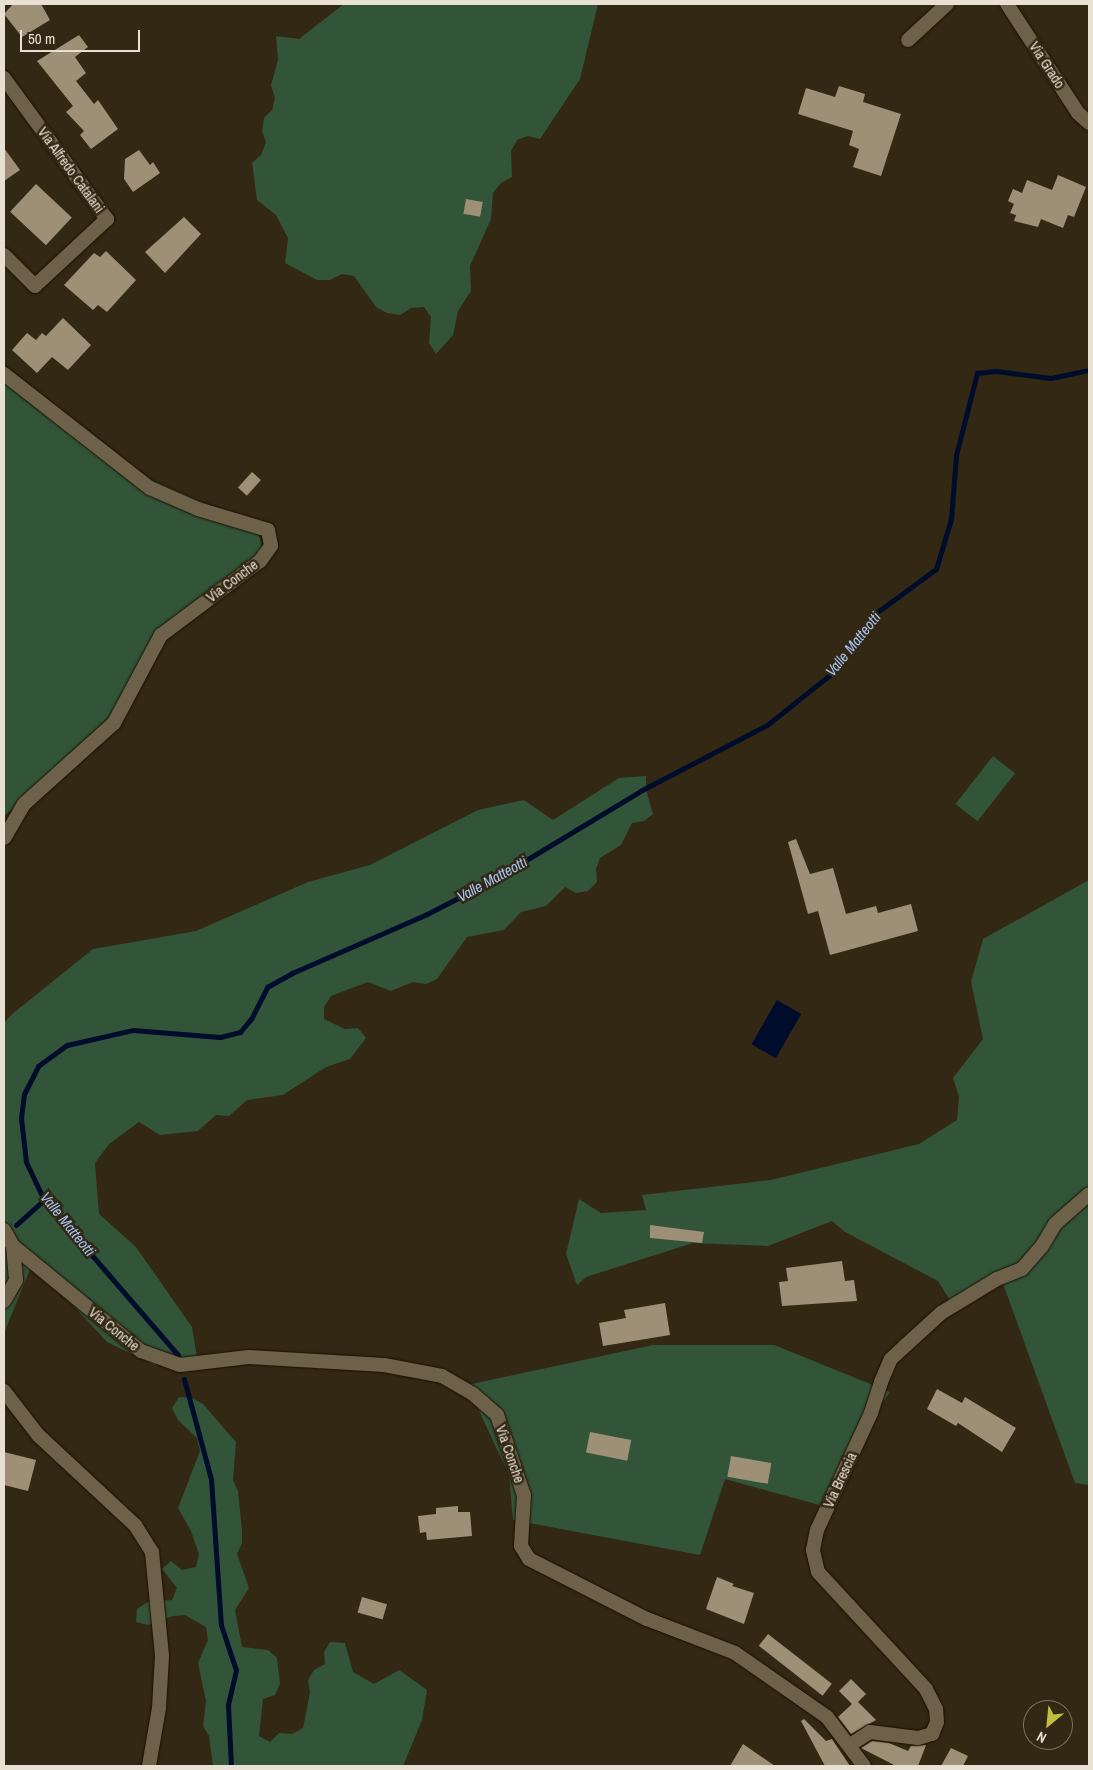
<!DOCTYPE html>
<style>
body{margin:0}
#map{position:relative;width:1093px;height:1770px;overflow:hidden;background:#332813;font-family:"Archivo Narrow",sans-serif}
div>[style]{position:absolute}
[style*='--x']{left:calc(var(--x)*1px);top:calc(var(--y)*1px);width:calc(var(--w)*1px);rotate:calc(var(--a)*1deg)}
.green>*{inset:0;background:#325439;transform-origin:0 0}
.water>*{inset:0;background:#000c2b;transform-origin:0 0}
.stream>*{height:5px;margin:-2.5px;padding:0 2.5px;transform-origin:2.5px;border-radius:2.5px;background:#000c2b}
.building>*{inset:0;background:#9d9077;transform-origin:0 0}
.roads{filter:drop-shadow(0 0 1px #1b1000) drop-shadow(0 0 1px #1b1000)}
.minor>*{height:14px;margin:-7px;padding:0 7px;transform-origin:7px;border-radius:7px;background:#6e614a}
.tertiary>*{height:14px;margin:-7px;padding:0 7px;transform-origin:7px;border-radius:7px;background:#6e614a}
span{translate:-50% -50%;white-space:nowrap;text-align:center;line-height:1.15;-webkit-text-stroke:5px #332813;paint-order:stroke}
.street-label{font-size:14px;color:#e8e0d3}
.water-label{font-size:15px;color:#a4c2f3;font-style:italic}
.frame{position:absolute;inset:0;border:5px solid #e8e0d3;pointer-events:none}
.north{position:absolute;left:1023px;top:1700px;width:50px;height:50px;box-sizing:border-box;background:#332813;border:1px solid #7b7260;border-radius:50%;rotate:208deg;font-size:14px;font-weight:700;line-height:20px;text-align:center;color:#e8e0d3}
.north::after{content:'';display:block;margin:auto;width:18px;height:22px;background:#bfbe41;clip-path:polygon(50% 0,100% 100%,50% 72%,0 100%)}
.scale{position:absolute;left:20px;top:30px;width:120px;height:22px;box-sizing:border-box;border:2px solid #e8e0d3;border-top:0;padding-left:6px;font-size:15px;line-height:18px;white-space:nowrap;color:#e8e0d3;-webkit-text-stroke:4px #332813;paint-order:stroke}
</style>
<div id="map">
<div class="green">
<div style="clip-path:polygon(344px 4px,598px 4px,580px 79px,540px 139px,528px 136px,517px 140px,511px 151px,512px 177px,501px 183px,493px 193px,491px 219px,470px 266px,471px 291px,458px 311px,453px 335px,436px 354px,429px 343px,431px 317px,424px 307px,411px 308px,400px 315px,387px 313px,376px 307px,354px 276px,342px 274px,330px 280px,317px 280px,285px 263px,288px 238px,276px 215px,257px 200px,252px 163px,261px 155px,266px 142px,262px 131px,264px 118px,272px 110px,275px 98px,271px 85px,278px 60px,276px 36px,299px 39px)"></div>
<div style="clip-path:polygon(4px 379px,118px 465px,240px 519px,258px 530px,262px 550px,173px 627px,107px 719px,4px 816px)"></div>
<div style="left:993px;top:756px;width:28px;height:61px;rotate:38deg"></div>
<div style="clip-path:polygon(646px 776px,646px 790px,653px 814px,644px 821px,632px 823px,621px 845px,600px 858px,596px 869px,597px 882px,588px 891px,576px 893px,565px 887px,546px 906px,521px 912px,504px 930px,467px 937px,437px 979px,426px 984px,413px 982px,391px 991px,368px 982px,331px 996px,324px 1007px,324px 1019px,345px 1029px,358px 1028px,366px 1038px,350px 1059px,326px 1067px,283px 1095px,247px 1100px,229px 1116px,216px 1115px,198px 1131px,160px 1135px,139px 1122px,109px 1144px,95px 1163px,99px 1214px,136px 1247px,192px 1327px,197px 1357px,154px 1365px,107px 1342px,33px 1262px,4px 1333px,4px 1246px,14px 1242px,4px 1229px,4px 1023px,11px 1015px,93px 949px,196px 931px,308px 882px,370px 865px,478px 810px,524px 800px,553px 820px,619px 778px)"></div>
<div style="clip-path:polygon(1089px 880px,1089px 1485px,1075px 1483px,1001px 1278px,954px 1307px,938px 1281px,845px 1232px,832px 1221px,768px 1246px,693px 1243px,586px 1277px,577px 1285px,566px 1254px,579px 1199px,601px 1213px,646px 1210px,642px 1195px,771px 1180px,919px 1144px,957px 1120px,959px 1097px,953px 1078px,983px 1039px,971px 982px,983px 939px)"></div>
<div style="clip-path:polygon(653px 1345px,774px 1345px,890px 1392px,861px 1432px,827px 1507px,725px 1479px,700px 1555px,513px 1520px,509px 1475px,467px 1385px)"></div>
<div style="clip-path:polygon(179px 1397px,192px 1398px,203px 1404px,236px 1442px,233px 1480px,238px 1491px,242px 1530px,242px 1543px,237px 1554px,249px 1588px,235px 1610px,242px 1647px,268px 1650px,277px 1658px,280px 1684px,275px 1695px,263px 1699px,259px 1736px,270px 1742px,279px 1733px,292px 1734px,303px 1728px,310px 1692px,308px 1680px,314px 1670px,325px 1664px,324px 1652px,330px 1642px,345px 1643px,353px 1672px,374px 1684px,399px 1670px,427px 1690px,422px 1720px,403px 1766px,213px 1766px,209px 1736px,203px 1726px,206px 1701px,198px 1663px,208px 1640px,206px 1627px,185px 1615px,173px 1616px,148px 1625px,136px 1622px,137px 1609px,148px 1602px,172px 1600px,177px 1588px,162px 1569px,171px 1561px,182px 1570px,196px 1567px,199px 1554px,191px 1531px,178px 1508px,200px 1451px,197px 1438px,178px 1420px,172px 1408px)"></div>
</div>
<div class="water">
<div style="left:777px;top:1000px;width:28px;height:51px;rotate:30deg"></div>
</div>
<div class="stream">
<div style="--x:16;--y:1225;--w:38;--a:-42"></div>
<div style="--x:178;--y:1355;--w:205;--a:-130.8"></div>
<div style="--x:44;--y:1200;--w:42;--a:-115.3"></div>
<div style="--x:26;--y:1162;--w:44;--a:-96.5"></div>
<div style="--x:21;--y:1118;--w:24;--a:-83"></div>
<div style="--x:24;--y:1094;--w:31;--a:-63"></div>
<div style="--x:38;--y:1066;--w:36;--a:-36"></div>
<div style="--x:67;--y:1045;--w:68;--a:-12.8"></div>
<div style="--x:133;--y:1030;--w:87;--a:4.6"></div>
<div style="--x:220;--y:1037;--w:21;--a:-14"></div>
<div style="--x:240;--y:1032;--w:17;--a:-50"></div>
<div style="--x:251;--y:1019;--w:36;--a:-63"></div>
<div style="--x:267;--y:987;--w:29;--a:-29"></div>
<div style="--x:292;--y:973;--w:145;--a:-23.6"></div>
<div style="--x:425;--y:915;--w:76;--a:-27.2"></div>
<div style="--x:493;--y:880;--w:174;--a:-31.1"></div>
<div style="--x:642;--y:790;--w:141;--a:-27.5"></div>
<div style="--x:767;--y:725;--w:82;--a:-38.6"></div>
<div style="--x:831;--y:674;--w:33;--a:-49"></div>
<div style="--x:853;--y:649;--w:43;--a:-57.4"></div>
<div style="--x:876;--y:613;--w:74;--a:-36.3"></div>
<div style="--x:936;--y:569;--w:52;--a:-73.3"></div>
<div style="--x:951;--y:519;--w:64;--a:-85.5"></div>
<div style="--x:956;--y:455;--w:85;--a:-75.6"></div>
<div style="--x:977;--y:373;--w:19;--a:-6"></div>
<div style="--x:996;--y:371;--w:55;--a:7.3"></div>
<div style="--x:1051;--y:378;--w:39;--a:-12"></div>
<div style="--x:184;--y:1379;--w:104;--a:74.9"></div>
<div style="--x:211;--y:1479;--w:146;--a:86.1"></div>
<div style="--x:221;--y:1625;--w:47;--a:71.6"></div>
<div style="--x:236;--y:1670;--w:36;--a:103"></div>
<div style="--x:228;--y:1705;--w:61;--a:87.2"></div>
</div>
<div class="building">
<div style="clip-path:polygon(13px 4px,41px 4px,50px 20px,22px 37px,4px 14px)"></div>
<div style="clip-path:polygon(79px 35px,88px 47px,75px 57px,86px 73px,76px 81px,94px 104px,98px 100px,118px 129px,91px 149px,80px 135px,84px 131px,66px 112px,73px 106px,37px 61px)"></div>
<div style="clip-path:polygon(839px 86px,865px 94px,863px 102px,901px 114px,881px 176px,853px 167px,859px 149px,849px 145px,853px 131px,798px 114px,806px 88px,835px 97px)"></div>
<div style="clip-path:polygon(4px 148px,20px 170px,4px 181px)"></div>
<div style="clip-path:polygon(139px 150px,150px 165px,153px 162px,160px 173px,133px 192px,124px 179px,125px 159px)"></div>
<div style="clip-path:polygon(1058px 175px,1086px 187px,1074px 217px,1068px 215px,1063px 228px,1041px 219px,1038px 227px,1014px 221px,1016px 215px,1010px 213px,1014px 204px,1008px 201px,1013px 189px,1022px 193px,1027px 180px,1052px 190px)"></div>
<div style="left:36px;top:184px;width:49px;height:38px;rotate:43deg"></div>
<div style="left:466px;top:199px;width:17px;height:15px;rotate:10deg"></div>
<div style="clip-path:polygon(184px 217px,201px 234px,165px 273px,145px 252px)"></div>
<div style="clip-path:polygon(106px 251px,136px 280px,107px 312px,98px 305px,93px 310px,64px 285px,94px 253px,100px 257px)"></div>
<div style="clip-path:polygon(63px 318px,91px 345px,68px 370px,52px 357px,37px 373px,12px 350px,27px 333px,36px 340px,42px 333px,46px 336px)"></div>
<div style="left:252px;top:472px;width:12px;height:21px;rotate:42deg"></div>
<div style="clip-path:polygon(796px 839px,810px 874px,833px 868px,846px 914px,876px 906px,878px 913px,911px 904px,918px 931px,830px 955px,818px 911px,808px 914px,788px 842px)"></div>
<div style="clip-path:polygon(650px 1225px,704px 1232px,702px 1243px,650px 1238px)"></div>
<div style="clip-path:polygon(842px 1261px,845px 1281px,854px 1280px,857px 1301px,782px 1306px,779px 1282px,788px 1281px,786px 1268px)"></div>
<div style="clip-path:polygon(665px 1303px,670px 1335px,603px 1346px,599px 1323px,626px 1318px,624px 1310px)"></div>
<div style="clip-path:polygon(937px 1389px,962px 1403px,965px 1397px,1016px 1428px,1002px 1452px,958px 1423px,956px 1426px,927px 1409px)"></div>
<div style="left:590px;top:1432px;width:42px;height:21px;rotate:11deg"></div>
<div style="clip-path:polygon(4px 1452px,36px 1460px,28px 1491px,4px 1485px)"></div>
<div style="left:731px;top:1456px;width:41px;height:21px;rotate:10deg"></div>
<div style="clip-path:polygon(458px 1506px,458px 1512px,470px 1512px,472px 1536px,427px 1540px,426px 1532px,420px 1533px,418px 1516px,436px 1514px,436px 1508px)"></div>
<div style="clip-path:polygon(717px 1577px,734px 1584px,732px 1586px,754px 1593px,744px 1624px,706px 1609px)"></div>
<div style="left:362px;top:1597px;width:26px;height:16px;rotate:16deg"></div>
<div style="left:768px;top:1634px;width:81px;height:15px;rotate:38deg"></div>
<div style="clip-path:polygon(851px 1679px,866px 1694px,858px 1702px,876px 1720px,851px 1734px,838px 1717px,852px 1704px,839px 1691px)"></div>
<div style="clip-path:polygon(804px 1719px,826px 1741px,832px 1739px,850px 1766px,825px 1766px,801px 1721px)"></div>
<div style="clip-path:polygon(872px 1741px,889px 1743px,908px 1751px,911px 1746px,926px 1745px,918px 1766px,896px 1766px,861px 1748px)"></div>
<div style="clip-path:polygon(743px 1744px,775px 1766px,730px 1766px)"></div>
<div style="clip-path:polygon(951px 1748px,968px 1756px,963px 1766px,941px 1766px)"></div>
</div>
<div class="roads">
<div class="minor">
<div style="--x:1007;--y:4;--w:130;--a:56.9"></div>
<div style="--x:1078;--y:113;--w:15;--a:42"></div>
<div style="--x:908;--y:40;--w:53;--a:-42.7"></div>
<div style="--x:4;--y:78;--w:175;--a:53.9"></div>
<div style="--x:107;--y:219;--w:98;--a:137.1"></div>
<div style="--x:35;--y:286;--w:44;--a:-135"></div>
<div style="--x:4;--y:1301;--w:24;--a:-60"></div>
<div style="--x:16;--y:1280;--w:34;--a:-95"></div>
<div style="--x:4;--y:1391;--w:56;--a:52.3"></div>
<div style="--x:38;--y:1435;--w:132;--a:42.9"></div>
<div style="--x:135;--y:1525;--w:32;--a:58"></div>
<div style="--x:152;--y:1552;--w:104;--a:84.5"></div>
<div style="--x:162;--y:1656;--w:52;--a:93.3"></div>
<div style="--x:159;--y:1708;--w:59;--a:99.8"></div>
<div style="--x:850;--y:1745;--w:24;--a:-33"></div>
<div style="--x:870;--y:1732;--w:48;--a:7.1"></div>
<div style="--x:918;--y:1738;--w:15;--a:-16"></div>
<div style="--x:932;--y:1734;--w:13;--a:-67"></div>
<div style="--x:937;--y:1722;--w:13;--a:-94"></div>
<div style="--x:936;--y:1709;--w:22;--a:-117"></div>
<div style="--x:926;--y:1689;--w:159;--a:-132.7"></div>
<div style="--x:818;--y:1572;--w:23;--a:-103"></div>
<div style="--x:813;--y:1550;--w:20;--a:-79"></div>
<div style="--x:817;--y:1530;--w:129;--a:-65.2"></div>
<div style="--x:871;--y:1413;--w:33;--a:-72"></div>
<div style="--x:881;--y:1382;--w:25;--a:-67"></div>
<div style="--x:891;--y:1359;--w:21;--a:-43"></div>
<div style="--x:906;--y:1345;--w:47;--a:-42.4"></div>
<div style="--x:941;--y:1313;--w:66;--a:-31.3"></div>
<div style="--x:997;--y:1279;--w:27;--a:-22"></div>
<div style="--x:1022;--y:1269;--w:30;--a:-49"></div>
<div style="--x:1042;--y:1246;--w:26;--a:-59"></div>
<div style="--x:1055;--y:1224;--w:45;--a:-41.4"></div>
</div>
<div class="tertiary">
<div style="--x:4;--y:374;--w:185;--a:38"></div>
<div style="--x:150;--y:488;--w:52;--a:23.6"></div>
<div style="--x:198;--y:509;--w:73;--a:16.7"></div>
<div style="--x:268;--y:530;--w:16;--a:79"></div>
<div style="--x:271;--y:546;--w:19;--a:126"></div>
<div style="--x:260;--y:561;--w:124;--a:143.2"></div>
<div style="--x:161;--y:635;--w:100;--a:118.1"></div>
<div style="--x:114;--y:723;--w:121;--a:138"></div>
<div style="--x:24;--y:804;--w:39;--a:120"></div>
<div style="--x:4;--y:1230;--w:18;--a:61"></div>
<div style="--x:13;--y:1246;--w:166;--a:39.4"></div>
<div style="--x:141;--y:1351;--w:41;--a:19.7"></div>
<div style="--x:180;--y:1365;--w:69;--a:-6.6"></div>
<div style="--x:249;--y:1357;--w:135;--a:3.4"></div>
<div style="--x:384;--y:1365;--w:59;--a:10.7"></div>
<div style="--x:442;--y:1376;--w:36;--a:30"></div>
<div style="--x:473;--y:1394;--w:32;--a:41"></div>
<div style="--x:497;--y:1415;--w:84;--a:71.4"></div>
<div style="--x:524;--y:1495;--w:51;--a:93.4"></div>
<div style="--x:521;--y:1546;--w:15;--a:58"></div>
<div style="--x:529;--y:1559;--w:132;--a:27"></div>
<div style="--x:647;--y:1619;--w:94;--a:21.1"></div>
<div style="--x:735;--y:1653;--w:112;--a:34.8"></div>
<div style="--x:827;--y:1717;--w:61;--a:52.9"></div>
</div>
</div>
<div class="street-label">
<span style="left:1047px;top:65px;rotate:57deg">Via Grado</span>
<span style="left:71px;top:170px;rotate:54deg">Via Alfredo Catalani</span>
<span style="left:232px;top:581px;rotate:-37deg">Via Conche</span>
<span style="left:114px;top:1329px;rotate:39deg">Via Conche</span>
<span style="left:510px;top:1454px;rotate:71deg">Via Conche</span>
<span style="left:840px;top:1480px;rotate:-65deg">Via Brescia</span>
</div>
<div class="water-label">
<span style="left:853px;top:644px;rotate:-51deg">Valle Matteotti</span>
<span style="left:492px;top:879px;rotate:-29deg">Valle Matteotti</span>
<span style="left:68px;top:1224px;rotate:51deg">Valle Matteotti</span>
</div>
<div class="frame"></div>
<div class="north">N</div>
<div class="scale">50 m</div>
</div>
